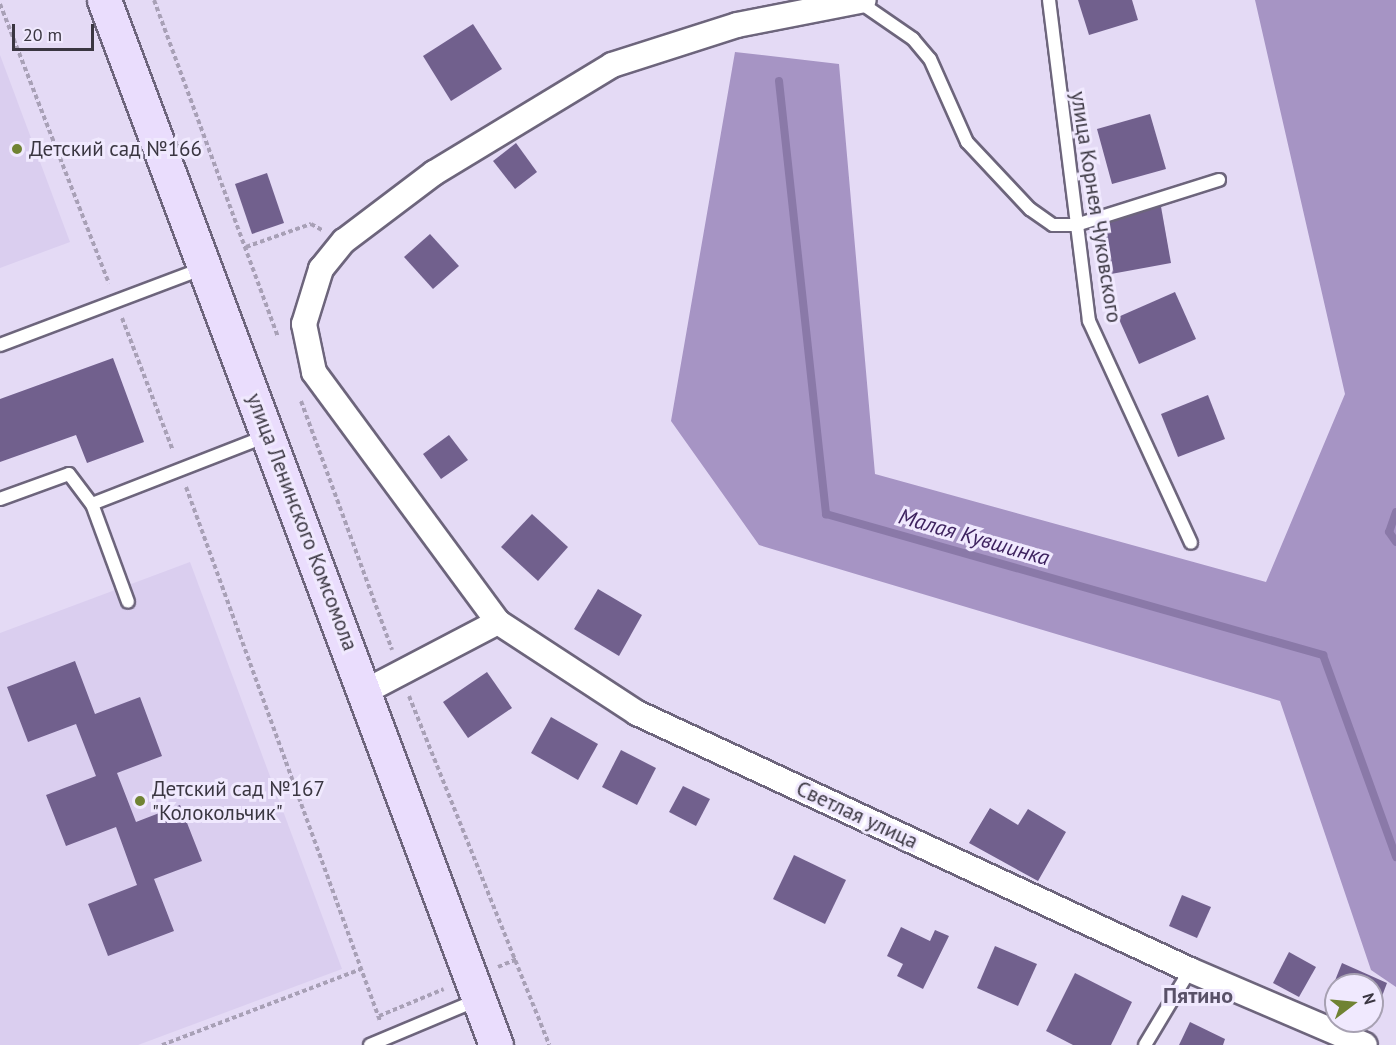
<!DOCTYPE html>
<html>
<head>
<meta charset="utf-8">
<style>
	body { margin:0 }
	#map { position:relative; width:1396px; height:1045px; overflow:hidden; background:#e4daf5; font-family:"PT Sans",sans-serif }
	div>[style] { position:absolute }
	[style*='--x'] { left:calc(var(--x)*1px); top:calc(var(--y)*1px); width:calc(var(--w)*1px); rotate:calc(var(--a)*1deg) }
	.built>* { inset:0; background:#daceef }
	.forest>* { inset:0; background:#a694c4 }
	.stream>* { height:8px; margin:-4px; padding:0 4px; transform-origin:4px; border-radius:4px; background:#8a79a8 }
	.building>* { inset:0; background:#71608d }
	.path>* { height:4px; margin-top:-2px; transform-origin:0; background:repeating-linear-gradient(90deg,#a8a0b6 0 4.5px,transparent 0 7.5px) }
	.roads { filter:drop-shadow(2px 0 #6d657c) drop-shadow(-2px 0 #6d657c) drop-shadow(0 2px #6d657c) drop-shadow(0 -2px #6d657c) }
	.service>* { height:12px; margin:-6px; padding:0 6px; transform-origin:6px; border-radius:6px; background:#fff }
	.minor>* { height:24px; margin:-12px; padding:0 12px; transform-origin:12px; border-radius:12px; background:#fff }
	.secondary>* { height:33px; margin:-16.5px; padding:0 16.5px; transform-origin:16.5px; border-radius:16.5px; background:#eaddfd }
	.dots>* { width:16px; height:16px; translate:-50% -50%; box-sizing:border-box; border:3px solid #f0e9fe; border-radius:50% }
	span { translate:-50% -50%; white-space:nowrap; text-align:center; line-height:1.15; -webkit-text-stroke:6px #f0e9fe; paint-order:stroke }
	.poi-label { font-size:21px; color:#3a3641 }
	.left { translate:0 -50%; text-align:left }
	.street-label { font-size:21px; color:#3a3641 }
	.water-label { font-size:22px; color:#3e235f; font-style:italic }
	.neighbourhood-label { font-size:22px; color:#595168; font-weight:700 }
	.north { position:absolute; left:1324px; top:973px; width:60px; height:60px; box-sizing:border-box; background:#f0e9fe; border:2px solid #a7a1b2; border-radius:50%; rotate:74deg; font-size:16px; font-weight:700; line-height:24px; text-align:center; color:#3a3641 }
	.north::after { content:''; display:block; margin:auto; width:21px; height:27px; background:#708333; clip-path:polygon(50% 0,100% 100%,50% 72%,0 100%) }
	.scale { position:absolute; left:12px; top:24px; width:82px; height:27px; box-sizing:border-box; border:3px solid #3a3641; border-top:0; padding-left:8px; font-size:18px; line-height:21px; white-space:nowrap; color:#3a3641; -webkit-text-stroke:4px #f0e9fe; paint-order:stroke }
</style>
</head>
<body>
<div id="map">
	<div class="built">
		<i style="clip-path:polygon(0 55px,70px 242px,0 268px)"></i>
		<i style="clip-path:polygon(190px 562px,342px 969px,138px 1045px,0 1045px,0 633px)"></i>
	</div>
	<div class="forest">
		<i style="clip-path:polygon(1255px 0,1396px 0,1396px 987px,1371px 970px,1280px 701px,759px 545px,671px 421px,735px 52px,839px 64px,875px 474px,1266px 582px,1345px 394px)"></i>
	</div>
	<div class="stream">
		<i style="--x:779;--y:81;--w:436;--a:83.8"></i>
		<i style="--x:826;--y:514;--w:517;--a:15.84"></i>
		<i style="--x:1323;--y:655;--w:215;--a:70.1"></i>
		<i style="--x:1396;--y:512;--w:21;--a:109"></i>
		<i style="--x:1389;--y:532;--w:12;--a:55"></i>
	</div>
	<div class="building">
		<i style="clip-path:polygon(1078px 0,1132px 0,1138px 20px,1089px 35px)"></i>
		<i style="clip-path:polygon(473px 24px,502px 69px,451px 101px,423px 56px)"></i>
		<i style="clip-path:polygon(1150px 114px,1166px 169px,1112px 184px,1097px 129px)"></i>
		<i style="clip-path:polygon(516px 143px,537px 172px,515px 189px,493px 161px)"></i>
		<i style="clip-path:polygon(267px 173px,284px 223px,252px 234px,235px 184px)"></i>
		<i style="clip-path:polygon(1160px 201px,1171px 263px,1111px 274px,1099px 212px)"></i>
		<i style="clip-path:polygon(430px 234px,459px 266px,433px 289px,404px 257px)"></i>
		<i style="clip-path:polygon(1175px 292px,1196px 339px,1139px 364px,1118px 317px)"></i>
		<i style="clip-path:polygon(113px 358px,144px 442px,87px 463px,76px 435px,0 462px,0 399px)"></i>
		<i style="clip-path:polygon(1208px 395px,1225px 439px,1178px 457px,1161px 414px)"></i>
		<i style="clip-path:polygon(449px 435px,468px 460px,441px 479px,423px 454px)"></i>
		<i style="clip-path:polygon(532px 514px,568px 547px,538px 581px,501px 547px)"></i>
		<i style="clip-path:polygon(598px 589px,642px 615px,619px 656px,574px 629px)"></i>
		<i style="clip-path:polygon(75px 661px,95px 714px,140px 697px,162px 756px,117px 773px,136px 822px,180px 805px,202px 861px,154px 879px,174px 931px,108px 956px,88px 904px,137px 885px,116px 827px,66px 846px,46px 795px,96px 776px,76px 724px,28px 742px,7px 687px)"></i>
		<i style="clip-path:polygon(487px 672px,512px 708px,468px 738px,443px 702px)"></i>
		<i style="clip-path:polygon(551px 717px,598px 744px,578px 780px,531px 753px)"></i>
		<i style="clip-path:polygon(621px 750px,656px 768px,637px 805px,602px 787px)"></i>
		<i style="clip-path:polygon(683px 786px,710px 799px,696px 826px,669px 812px)"></i>
		<i style="clip-path:polygon(990px 808px,1018px 825px,1028px 809px,1066px 832px,1038px 881px,969px 843px)"></i>
		<i style="clip-path:polygon(794px 855px,846px 880px,825px 924px,773px 899px)"></i>
		<i style="clip-path:polygon(1182px 895px,1211px 907px,1197px 938px,1169px 926px)"></i>
		<i style="clip-path:polygon(901px 927px,930px 941px,935px 930px,949px 936px,923px 989px,897px 976px,903px 964px,887px 956px)"></i>
		<i style="clip-path:polygon(995px 946px,1037px 964px,1018px 1006px,977px 988px)"></i>
		<i style="clip-path:polygon(1289px 952px,1316px 967px,1299px 997px,1273px 983px)"></i>
		<i style="clip-path:polygon(1342px 963px,1387px 983px,1378px 1007px,1372px 1004px,1372px 985px,1334px 983px)"></i>
		<i style="clip-path:polygon(1075px 973px,1132px 1002px,1111px 1045px,1073px 1045px,1046px 1031px)"></i>
		<i style="clip-path:polygon(1190px 1022px,1225px 1039px,1223px 1045px,1179px 1045px)"></i>
	</div>
	<div class="path">
		<i style="--x:154;--y:0;--w:359;--a:69.8"></i>
		<i style="--x:0;--y:4;--w:300;--a:68.7"></i>
		<i style="--x:246;--y:247;--w:69;--a:-19.5"></i>
		<i style="--x:311;--y:224;--w:13;--a:29"></i>
		<i style="--x:122;--y:318;--w:142;--a:69"></i>
		<i style="--x:301;--y:401;--w:265;--a:69.9"></i>
		<i style="--x:186;--y:487;--w:568;--a:70.03"></i>
		<i style="--x:409;--y:696;--w:376;--a:68.1"></i>
		<i style="--x:498;--y:967;--w:21;--a:-23"></i>
		<i style="--x:379;--y:1016;--w:70;--a:-22.6"></i>
		<i style="--x:162;--y:1045;--w:213;--a:-20.9"></i>
	</div>
	<div class="roads">
		<div class="service">
			<i style="--x:1049;--y:0;--w:323;--a:82.9"></i>
			<i style="--x:1089;--y:321;--w:244;--a:65.3"></i>
			<i style="--x:858;--y:1;--w:67;--a:34.6"></i>
			<i style="--x:913;--y:39;--w:26;--a:50"></i>
			<i style="--x:930;--y:59;--w:91;--a:66"></i>
			<i style="--x:967;--y:142;--w:92;--a:46.8"></i>
			<i style="--x:1030;--y:209;--w:28;--a:35"></i>
			<i style="--x:1053;--y:225;--w:23;--a:0"></i>
			<i style="--x:1076;--y:225;--w:150;--a:-17.5"></i>
			<i style="--x:0;--y:345;--w:218;--a:-20.7"></i>
			<i style="--x:0;--y:499;--w:73;--a:-19.9"></i>
			<i style="--x:69;--y:474;--w:38;--a:53"></i>
			<i style="--x:92;--y:504;--w:187;--a:-21.3"></i>
			<i style="--x:92;--y:504;--w:104;--a:69.8"></i>
			<i style="--x:370;--y:1045;--w:116;--a:-22.8"></i>
			<i style="--x:1145;--y:1045;--w:87;--a:-59"></i>
		</div>
		<div class="minor">
			<i style="--x:498;--y:622;--w:310;--a:-126.4"></i>
			<i style="--x:314;--y:372;--w:49;--a:-101.8"></i>
			<i style="--x:304;--y:324;--w:58;--a:-72.8"></i>
			<i style="--x:321;--y:269;--w:36;--a:-51"></i>
			<i style="--x:344;--y:241;--w:113;--a:-37.1"></i>
			<i style="--x:434;--y:173;--w:208;--a:-31.2"></i>
			<i style="--x:612;--y:65;--w:131;--a:-17.7"></i>
			<i style="--x:737;--y:25;--w:129;--a:-11.1"></i>
			<i style="--x:366;--y:691;--w:149;--a:-27.6"></i>
			<i style="--x:498;--y:622;--w:166;--a:33.2"></i>
			<i style="--x:637;--y:713;--w:610;--a:24.93"></i>
			<i style="--x:1190;--y:970;--w:190;--a:23.2"></i>
		</div>
		<div class="secondary">
			<i style="--x:104;--y:0;--w:1116;--a:69.44"></i>
		</div>
	</div>
	<div class="dots">
		<i style="left:17px;top:149px;background:#708333"></i>
		<i style="left:140px;top:801px;background:#708333"></i>
	</div>
	<div class="poi-label">
		<span class="left" style="left:29px;top:149px">Детский сад №166</span>
		<span class="left" style="left:152px;top:801px">Детский сад №167<br>"Колокольчик"</span>
	</div>
	<div class="street-label">
		<span style="left:1096px;top:207px;rotate:81deg">улица Корнея Чуковского</span>
		<span style="left:302px;top:522px;rotate:69deg">улица Ленинского Комсомола</span>
		<span style="left:857px;top:815px;rotate:25deg">Светлая улица</span>
	</div>
	<div class="water-label">
		<span style="left:974px;top:537px;rotate:16deg">Малая Кувшинка</span>
	</div>
	<div class="neighbourhood-label">
		<span style="left:1198px;top:996px">Пятино</span>
	</div>
	<div class="north">N</div>
	<div class="scale">20 m</div>
</div>
</body>
</html>
